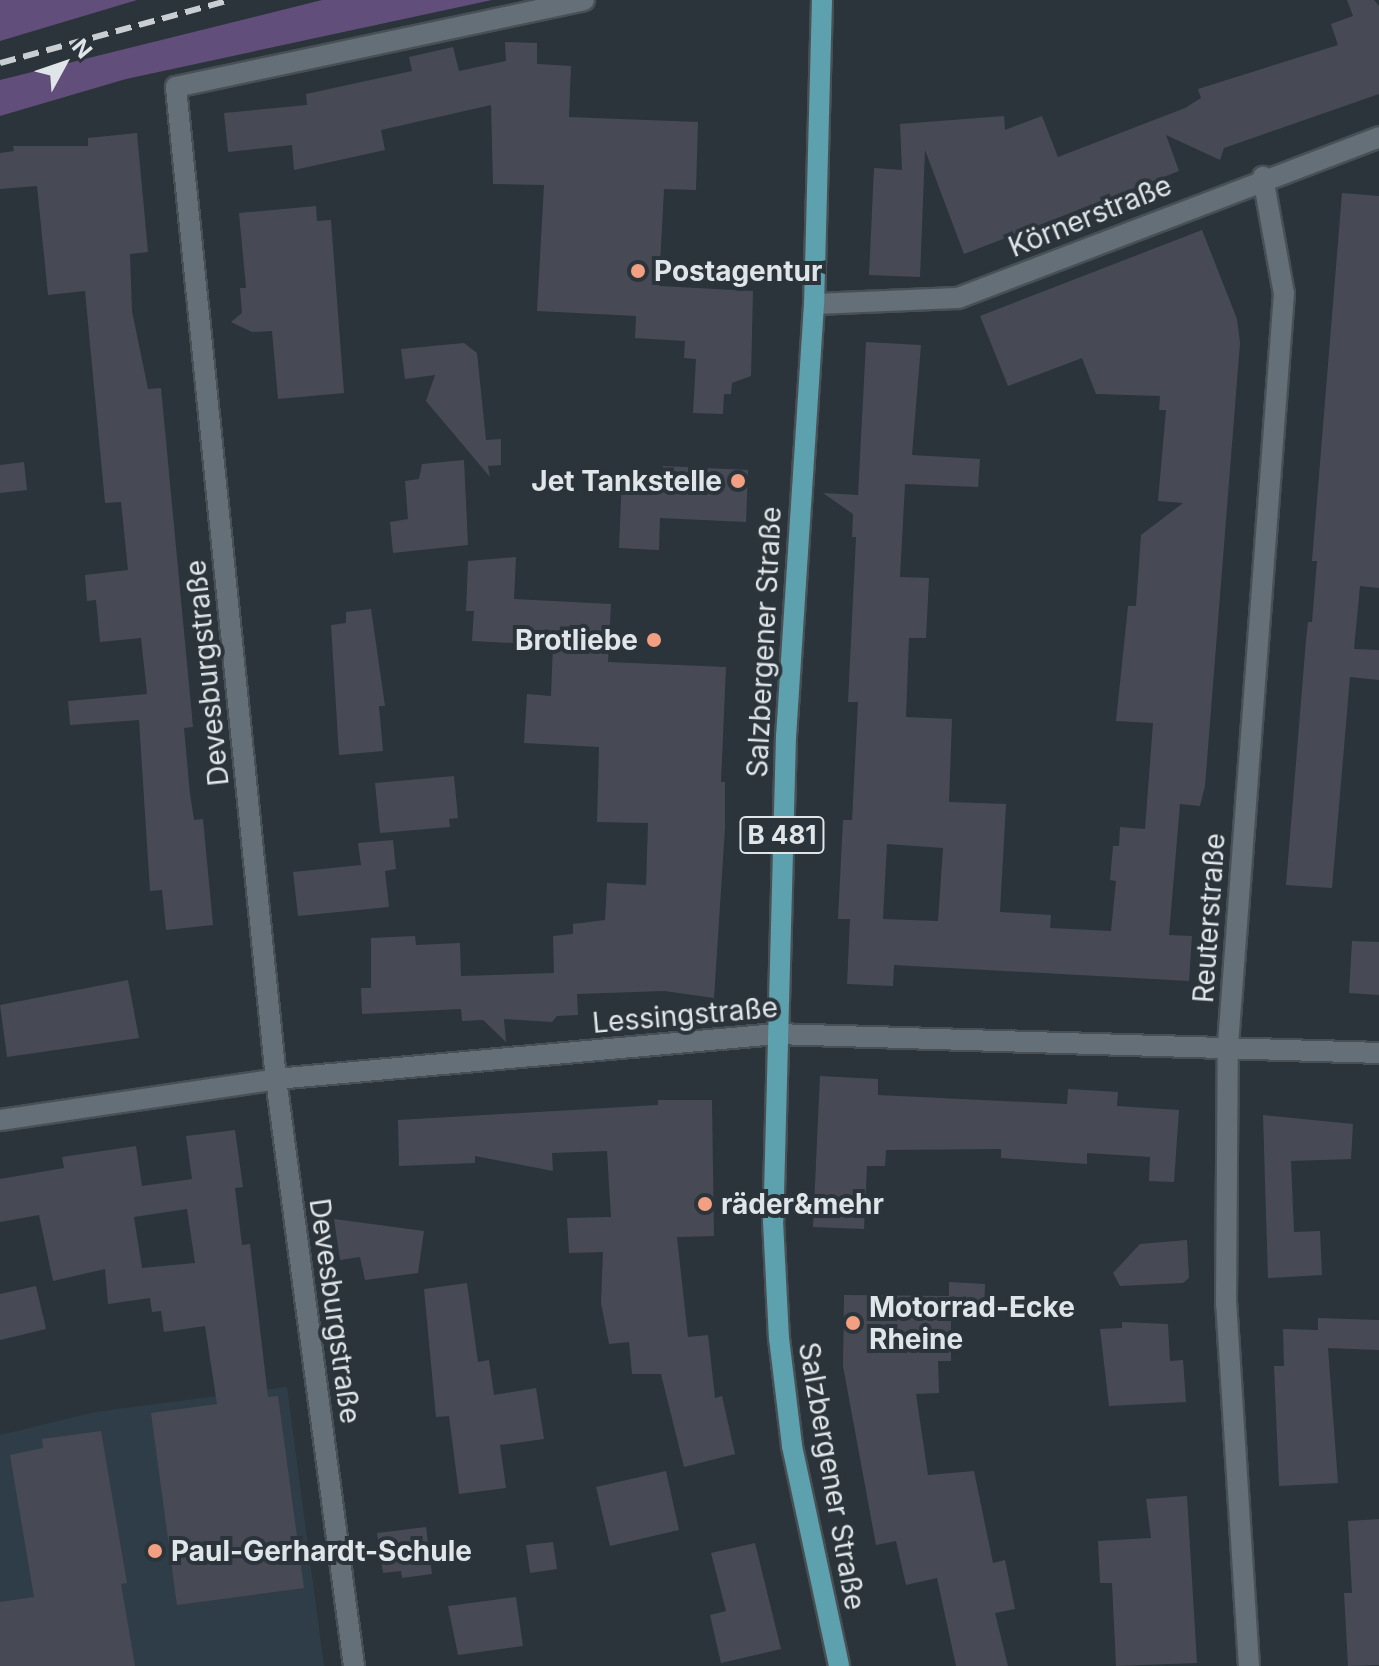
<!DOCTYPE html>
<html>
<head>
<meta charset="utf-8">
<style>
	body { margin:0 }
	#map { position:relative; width:1379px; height:1666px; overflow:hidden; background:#2b343a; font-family:Inter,sans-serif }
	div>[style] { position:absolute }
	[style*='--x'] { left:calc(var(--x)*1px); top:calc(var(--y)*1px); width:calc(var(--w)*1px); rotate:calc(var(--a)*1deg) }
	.built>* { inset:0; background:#2f3d48 }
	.forest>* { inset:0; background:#624e7a }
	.building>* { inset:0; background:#474a54 }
	.roads { filter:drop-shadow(2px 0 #485055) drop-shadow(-2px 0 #485055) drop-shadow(0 2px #485055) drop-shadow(0 -2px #485055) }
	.street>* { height:20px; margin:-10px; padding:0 10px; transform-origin:10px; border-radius:10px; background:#656f77 }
	.primary>* { height:20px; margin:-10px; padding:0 10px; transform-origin:10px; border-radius:10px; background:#5ea1ae }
	.rail>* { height:6px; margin-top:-3px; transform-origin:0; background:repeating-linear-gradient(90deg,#c8ced2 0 16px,transparent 0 24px) }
	.dots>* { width:22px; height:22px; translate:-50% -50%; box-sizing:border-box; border:4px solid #2b343a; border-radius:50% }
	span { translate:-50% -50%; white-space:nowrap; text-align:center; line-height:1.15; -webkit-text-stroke:8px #2b343a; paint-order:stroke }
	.shield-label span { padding:2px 6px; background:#2b343a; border:2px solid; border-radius:6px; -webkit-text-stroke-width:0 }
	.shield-label { font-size:26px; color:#dfe5e9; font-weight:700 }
	.street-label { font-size:28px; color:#dfe5e9 }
	.poi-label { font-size:28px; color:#dfe5e9; font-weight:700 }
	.left { translate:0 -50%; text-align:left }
	.right { translate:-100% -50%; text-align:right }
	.north { position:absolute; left:24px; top:24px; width:80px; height:80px; -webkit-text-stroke:6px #2b343a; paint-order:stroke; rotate:50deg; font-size:22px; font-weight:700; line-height:32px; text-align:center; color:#dfe5e9 }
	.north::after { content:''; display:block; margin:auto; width:28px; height:36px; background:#dfe5e9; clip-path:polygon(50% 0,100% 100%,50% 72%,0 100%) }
</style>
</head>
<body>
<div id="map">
	<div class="built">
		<i style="clip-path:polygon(287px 1387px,324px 1666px,0 1666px,0 1435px,95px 1412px)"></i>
	</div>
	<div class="forest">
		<i style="clip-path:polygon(0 0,137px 0,0 41px)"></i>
		<i style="clip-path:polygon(322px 0,492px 0,126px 79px,0 116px,0 80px)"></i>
	</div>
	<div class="building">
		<i style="clip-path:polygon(1347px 0,1374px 0,1379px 6px,1379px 94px,1224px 148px,1220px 160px,1166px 135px,1179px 171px,964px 254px,925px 150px,920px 277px,869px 275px,874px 168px,902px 170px,900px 124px,1004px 116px,1005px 130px,1042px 116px,1058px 157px,1185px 108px,1201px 98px,1198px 89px,1338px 45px,1331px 24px,1353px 16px)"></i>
		<i style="clip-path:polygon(505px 42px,537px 43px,537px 64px,571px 66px,569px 117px,698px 122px,696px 190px,664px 189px,659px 286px,753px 291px,751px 376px,732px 383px,731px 394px,724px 394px,723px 414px,693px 413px,696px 359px,684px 358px,685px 341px,635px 338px,636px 316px,537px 311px,544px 185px,493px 184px,491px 105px,381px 130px,385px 150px,294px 170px,292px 145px,228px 152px,224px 113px,307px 105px,306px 94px,412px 71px,409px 57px,453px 47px,459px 71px,506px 61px)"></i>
		<i style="clip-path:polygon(137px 133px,148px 252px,130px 254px,132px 311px,148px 389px,161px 388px,193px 727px,184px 728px,190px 794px,194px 820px,203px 819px,213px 925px,166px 930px,162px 890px,150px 891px,139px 720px,70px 725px,68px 701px,147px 694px,141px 638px,100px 642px,96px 600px,87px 601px,85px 575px,128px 570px,121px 502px,105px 503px,85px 291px,48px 295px,37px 186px,0 189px,0 153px,14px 151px,13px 146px,88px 146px,88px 138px)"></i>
		<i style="clip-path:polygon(1342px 193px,1379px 196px,1379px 588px,1360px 586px,1354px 649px,1379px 650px,1379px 680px,1350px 677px,1332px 888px,1286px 885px,1306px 640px,1308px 622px,1312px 622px,1317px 561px,1312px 561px)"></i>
		<i style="clip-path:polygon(316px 206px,317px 221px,331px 220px,344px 393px,278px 399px,272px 331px,252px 332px,231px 322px,242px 313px,240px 288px,246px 288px,239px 213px)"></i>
		<i style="clip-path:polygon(evenodd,1202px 230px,1237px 319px,1240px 343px,1205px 786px,1200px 806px,1180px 804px,1169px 935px,1192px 936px,1189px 981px,894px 965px,893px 986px,847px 984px,850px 919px,838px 919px,843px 820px,852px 820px,858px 702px,848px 702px,856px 537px,852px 537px,853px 514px,823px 493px,858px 495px,866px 342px,921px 345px,912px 455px,980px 459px,978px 487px,905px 484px,900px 577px,929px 578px,926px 638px,909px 638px,906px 717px,952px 719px,949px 802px,1006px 804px,1000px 912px,1051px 915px,1050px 928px,1111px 931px,1116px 881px,1110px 880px,1113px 846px,1119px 846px,1120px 827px,1145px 829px,1153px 723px,1116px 721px,1128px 606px,1136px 606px,1141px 535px,1183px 503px,1158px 501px,1166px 410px,1159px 410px,1160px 396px,1096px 394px,1082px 358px,1008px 386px,980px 316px,1202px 230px,887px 844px,943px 848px,938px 921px,883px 919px,887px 844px)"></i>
		<i style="clip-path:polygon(464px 343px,477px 353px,486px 440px,501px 439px,501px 465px,488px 466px,490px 477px,426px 401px,435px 375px,405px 379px,401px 349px)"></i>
		<i style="clip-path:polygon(464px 460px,468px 545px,393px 553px,390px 522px,408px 519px,405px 481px,419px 479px,422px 464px)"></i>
		<i style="clip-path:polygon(24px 462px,27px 490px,0 493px,0 465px)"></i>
		<i style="clip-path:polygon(663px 466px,748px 470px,746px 522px,660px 518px,659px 550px,619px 548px,622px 477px,662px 479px)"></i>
		<i style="clip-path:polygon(516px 557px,514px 599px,611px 604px,608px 662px,726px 667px,721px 782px,725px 782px,725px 828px,714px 998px,664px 991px,577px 994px,578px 1015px,557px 1016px,552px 1022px,504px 1019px,506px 1042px,483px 1020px,462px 1021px,461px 1009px,362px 1014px,361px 988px,371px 988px,371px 938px,415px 936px,416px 945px,460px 943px,461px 976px,554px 973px,553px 936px,573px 934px,573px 924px,605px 920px,607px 883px,646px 885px,648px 823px,597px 822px,599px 747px,524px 743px,527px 694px,551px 696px,553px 645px,472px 641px,474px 611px,466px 611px,468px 561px)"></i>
		<i style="clip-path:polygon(371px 609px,385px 706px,379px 706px,383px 751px,339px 755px,331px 625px,346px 623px,346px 612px)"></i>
		<i style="clip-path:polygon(454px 776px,458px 818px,449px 819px,450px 827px,380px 833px,375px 783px)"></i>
		<i style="clip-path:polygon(393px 840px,396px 869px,385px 871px,389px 907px,298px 916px,293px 872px,361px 865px,358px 843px)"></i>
		<i style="clip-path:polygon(1352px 941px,1379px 942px,1379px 995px,1349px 993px)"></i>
		<i style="clip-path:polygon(128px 980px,139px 1038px,7px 1057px,0 1005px)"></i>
		<i style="clip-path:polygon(820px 1076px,878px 1079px,878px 1095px,1067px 1104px,1068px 1089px,1118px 1092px,1117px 1106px,1179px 1110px,1174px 1182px,1149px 1181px,1150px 1157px,1087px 1153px,1087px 1164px,1001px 1158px,1001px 1149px,886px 1150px,885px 1166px,867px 1166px,864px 1229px,813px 1227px)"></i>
		<i style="clip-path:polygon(658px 1100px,712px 1100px,714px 1236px,677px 1237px,688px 1337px,708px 1335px,715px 1398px,722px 1396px,735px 1454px,684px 1467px,661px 1374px,632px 1374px,629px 1342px,609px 1344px,601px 1303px,603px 1252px,569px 1253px,567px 1218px,611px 1217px,607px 1151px,552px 1153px,553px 1171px,475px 1156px,475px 1163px,399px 1166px,398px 1120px,658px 1105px)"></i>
		<i style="clip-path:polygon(1263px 1115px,1353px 1124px,1351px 1159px,1291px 1161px,1294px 1232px,1320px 1231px,1322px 1275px,1268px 1278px)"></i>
		<i style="clip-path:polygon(evenodd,235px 1130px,243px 1187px,235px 1188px,242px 1245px,250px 1244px,268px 1397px,278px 1396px,304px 1588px,177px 1605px,151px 1413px,217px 1404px,205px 1326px,164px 1332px,161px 1311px,152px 1312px,150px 1298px,108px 1304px,105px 1269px,53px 1281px,39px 1215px,0 1222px,0 1179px,64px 1168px,62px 1157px,136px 1146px,142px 1186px,192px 1179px,186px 1136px,235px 1130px,187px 1209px,195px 1263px,142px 1268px,134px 1217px,187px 1209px)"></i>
		<i style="clip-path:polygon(334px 1219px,424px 1231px,418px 1273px,365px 1280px,360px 1257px,340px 1260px)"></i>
		<i style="clip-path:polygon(1187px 1240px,1189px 1278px,1183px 1283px,1120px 1286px,1113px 1273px,1140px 1244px)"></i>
		<i style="clip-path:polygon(949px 1282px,985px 1284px,984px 1314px,951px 1314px,951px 1361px,938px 1361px,939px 1393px,916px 1394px,928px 1475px,974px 1471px,993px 1563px,1005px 1560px,1015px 1609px,995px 1613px,1008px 1666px,956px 1666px,937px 1578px,906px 1585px,896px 1541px,876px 1545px,843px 1366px,844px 1295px,949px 1296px)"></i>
		<i style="clip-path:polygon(467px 1283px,478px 1362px,489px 1360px,494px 1395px,536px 1388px,544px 1439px,500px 1445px,506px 1488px,459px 1494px,449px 1416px,436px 1417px,424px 1289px)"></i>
		<i style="clip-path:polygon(36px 1286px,46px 1329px,0 1340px,0 1294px)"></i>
		<i style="clip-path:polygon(1318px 1318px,1379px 1320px,1379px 1350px,1328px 1348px,1338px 1483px,1279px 1486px,1274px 1366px,1284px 1366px,1283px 1329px,1318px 1330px)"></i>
		<i style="clip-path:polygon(1122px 1322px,1168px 1324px,1170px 1361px,1183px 1360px,1186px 1402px,1109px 1406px,1100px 1329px,1122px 1328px)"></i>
		<i style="clip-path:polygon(101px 1431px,127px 1583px,121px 1584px,135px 1666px,0 1666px,0 1602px,34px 1597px,10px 1455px,43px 1448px,42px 1439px)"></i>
		<i style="clip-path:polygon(666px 1471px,679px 1530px,610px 1546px,596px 1487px)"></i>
		<i style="clip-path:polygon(1187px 1496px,1197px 1663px,1116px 1666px,1112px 1583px,1100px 1583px,1098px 1541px,1151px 1538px,1146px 1499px)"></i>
		<i style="clip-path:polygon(1379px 1519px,1379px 1665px,1348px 1666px,1344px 1593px,1352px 1593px,1348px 1521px)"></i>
		<i style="clip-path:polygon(426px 1527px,432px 1574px,402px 1578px,401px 1571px,383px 1573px,377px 1533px)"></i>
		<i style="clip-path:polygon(553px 1542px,557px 1569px,530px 1573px,526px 1545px)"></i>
		<i style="clip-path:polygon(755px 1543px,781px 1649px,721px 1663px,710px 1615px,726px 1611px,711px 1553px)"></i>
		<i style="clip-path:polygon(516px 1597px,523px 1646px,458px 1655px,448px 1606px)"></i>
	</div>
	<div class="roads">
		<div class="street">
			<i style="--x:814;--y:304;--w:144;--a:-2.4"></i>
			<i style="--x:958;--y:298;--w:451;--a:-20.9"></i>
			<i style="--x:0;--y:1120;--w:279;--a:-8.4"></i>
			<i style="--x:276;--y:1079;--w:502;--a:-5.14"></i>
			<i style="--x:776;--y:1034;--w:603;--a:1.8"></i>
			<i style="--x:354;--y:1666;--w:592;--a:-97.57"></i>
			<i style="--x:276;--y:1079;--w:997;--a:-95.76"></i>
			<i style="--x:176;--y:87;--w:417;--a:-12"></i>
			<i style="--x:1249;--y:1666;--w:363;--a:-93.6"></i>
			<i style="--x:1226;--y:1304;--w:259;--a:-89.6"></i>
			<i style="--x:1228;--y:1045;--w:753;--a:-85.74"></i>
			<i style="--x:1284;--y:294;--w:119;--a:-100.2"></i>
		</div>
		<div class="primary">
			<i style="--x:822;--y:0;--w:304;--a:91.5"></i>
			<i style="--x:814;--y:304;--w:433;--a:93.7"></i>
			<i style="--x:786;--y:736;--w:485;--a:91.5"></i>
			<i style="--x:773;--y:1221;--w:117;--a:87.1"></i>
			<i style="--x:779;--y:1338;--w:109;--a:83.1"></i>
			<i style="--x:792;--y:1446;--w:225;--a:77.9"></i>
		</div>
	</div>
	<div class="rail">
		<i style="--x:0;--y:63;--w:238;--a:-15.3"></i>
	</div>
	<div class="dots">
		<i style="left:638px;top:271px;background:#f2a081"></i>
		<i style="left:738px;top:481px;background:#f2a081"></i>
		<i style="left:654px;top:640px;background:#f2a081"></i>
		<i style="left:705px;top:1204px;background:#f2a081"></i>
		<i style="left:853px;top:1323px;background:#f2a081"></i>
		<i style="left:155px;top:1551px;background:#f2a081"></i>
	</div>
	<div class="shield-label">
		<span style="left:782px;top:835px">B 481</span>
	</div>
	<div class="street-label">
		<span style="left:1090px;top:216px;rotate:-22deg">Körnerstraße</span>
		<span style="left:764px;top:642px;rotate:-87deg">Salzbergener Straße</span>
		<span style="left:207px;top:673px;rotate:-96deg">Devesburgstraße</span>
		<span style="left:1209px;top:918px;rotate:-86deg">Reuterstraße</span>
		<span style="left:685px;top:1015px;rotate:-5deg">Lessingstraße</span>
		<span style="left:335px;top:1311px;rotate:82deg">Devesburgstraße</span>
		<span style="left:832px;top:1476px;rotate:80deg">Salzbergener Straße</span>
	</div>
	<div class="poi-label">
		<span class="left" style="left:654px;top:271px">Postagentur</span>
		<span class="right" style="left:722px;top:481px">Jet Tankstelle</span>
		<span class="right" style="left:638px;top:640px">Brotliebe</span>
		<span class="left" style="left:721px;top:1204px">räder&amp;mehr</span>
		<span class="left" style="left:869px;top:1323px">Motorrad-Ecke<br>Rheine</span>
		<span class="left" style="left:171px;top:1551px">Paul-Gerhardt-Schule</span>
	</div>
	<div class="north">N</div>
</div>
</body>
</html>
